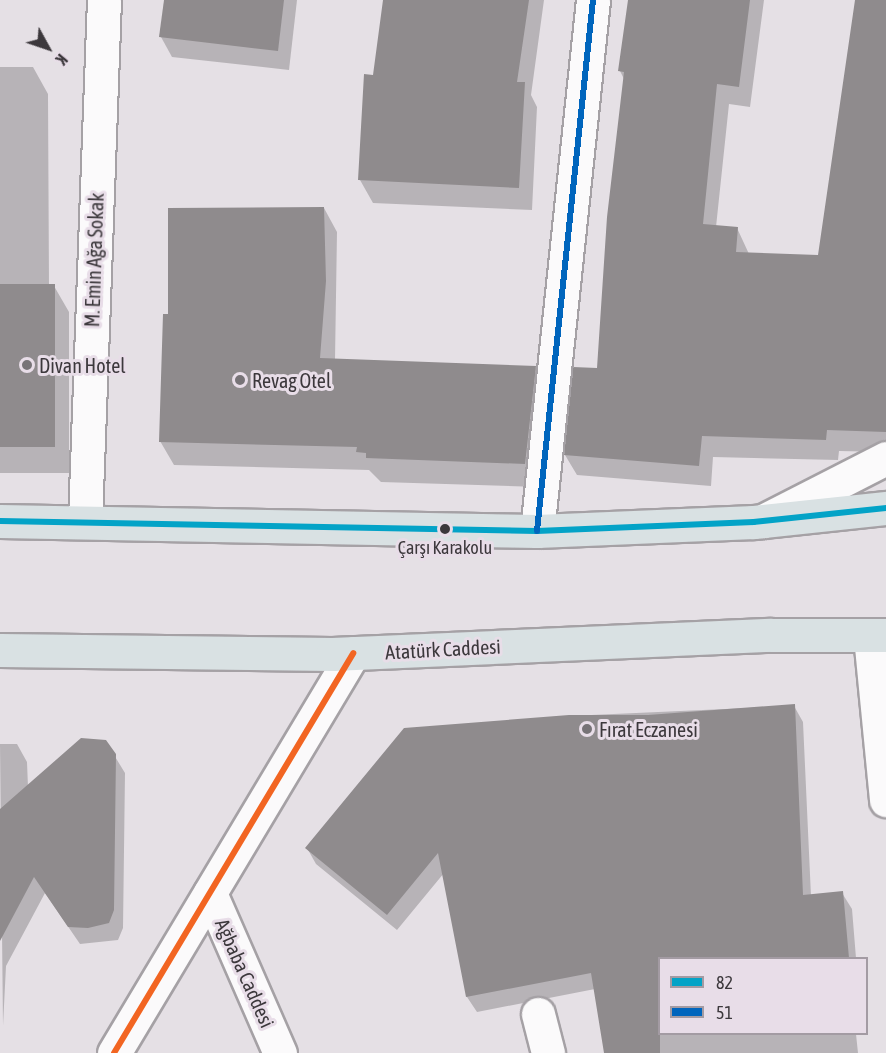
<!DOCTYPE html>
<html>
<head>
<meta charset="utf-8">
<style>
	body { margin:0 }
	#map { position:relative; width:886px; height:1053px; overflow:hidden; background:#e5e0e5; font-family:"Asap Condensed",sans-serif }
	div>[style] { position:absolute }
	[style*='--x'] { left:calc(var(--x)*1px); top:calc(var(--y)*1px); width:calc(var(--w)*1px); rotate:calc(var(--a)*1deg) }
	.shadow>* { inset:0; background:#0003 }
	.building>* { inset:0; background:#8f8b8d }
	.roads { filter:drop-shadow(2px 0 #a5a1a5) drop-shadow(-2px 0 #a5a1a5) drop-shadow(0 2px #a5a1a5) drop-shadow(0 -2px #a5a1a5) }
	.minor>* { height:33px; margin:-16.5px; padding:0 16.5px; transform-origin:16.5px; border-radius:16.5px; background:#fbfafb }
	.tertiary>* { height:33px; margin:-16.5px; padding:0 16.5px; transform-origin:16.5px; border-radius:16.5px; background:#fbfafb }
	.primary>* { height:33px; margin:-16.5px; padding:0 16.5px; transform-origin:16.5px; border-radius:16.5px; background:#d9e1e3 }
	.bus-1>* { height:6px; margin:-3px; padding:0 3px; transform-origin:3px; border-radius:3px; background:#03a3c7 }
	.bus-2>* { height:6px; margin:-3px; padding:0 3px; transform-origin:3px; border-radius:3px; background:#0065bd }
	.bus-3>* { height:6px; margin:-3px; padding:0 3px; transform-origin:3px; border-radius:3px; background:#f26522 }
	.dots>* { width:16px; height:16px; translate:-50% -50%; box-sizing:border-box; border:3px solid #e8dde8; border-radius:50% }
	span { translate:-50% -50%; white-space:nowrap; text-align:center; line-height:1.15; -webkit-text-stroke:6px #e8dde8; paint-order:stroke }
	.bus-label { font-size:18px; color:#3c383c }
	.street-label { font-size:20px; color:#3c383c }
	.poi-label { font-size:20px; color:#3c383c }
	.left { translate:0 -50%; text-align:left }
	.legend { position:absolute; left:658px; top:957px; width:210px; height:78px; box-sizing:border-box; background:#e8dde8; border:2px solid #a39ba3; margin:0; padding:8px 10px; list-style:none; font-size:18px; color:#3c383c }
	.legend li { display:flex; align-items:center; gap:12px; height:30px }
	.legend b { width:30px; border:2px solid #a39ba3 }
	.north { position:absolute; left:18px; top:18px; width:60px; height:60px; -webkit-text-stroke:4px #e8dde8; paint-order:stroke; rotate:130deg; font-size:16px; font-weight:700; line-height:24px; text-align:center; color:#3c383c }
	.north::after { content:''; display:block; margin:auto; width:21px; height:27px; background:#3c383c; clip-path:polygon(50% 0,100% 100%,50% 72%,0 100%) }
</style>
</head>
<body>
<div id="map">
	<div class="shadow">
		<i style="clip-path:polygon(165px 0,297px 0,289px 70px,172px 57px,161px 37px)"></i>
		<i style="clip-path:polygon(384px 0,544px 0,531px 95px,537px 107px,532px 210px,373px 203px,360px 180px)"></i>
		<i style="clip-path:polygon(629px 0,764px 0,750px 107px,729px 104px,716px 227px,737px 228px,749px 254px,820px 257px,856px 0,886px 0,886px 452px,839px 451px,838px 460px,713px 457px,711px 486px,577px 475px,565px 455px,599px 370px,624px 79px,620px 71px)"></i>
		<i style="clip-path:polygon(0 67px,33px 67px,48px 94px,49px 286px,54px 286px,69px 312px,69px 473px,0 473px)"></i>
		<i style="clip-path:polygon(324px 208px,337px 232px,335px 360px,535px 367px,548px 391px,538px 487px,381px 482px,369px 470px,174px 465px,160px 441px,170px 316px)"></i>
		<i style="clip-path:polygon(794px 706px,803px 722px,811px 896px,842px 893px,852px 909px,856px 958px,660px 958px,660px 1034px,856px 1034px,858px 1053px,606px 1053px,595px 989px,477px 1012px,467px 997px,444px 873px,397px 930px,316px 864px,307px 848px,569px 716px)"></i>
		<i style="clip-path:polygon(0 744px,17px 744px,27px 762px,28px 787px,114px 755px,125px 773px,123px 928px,118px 940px,80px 944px,45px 893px,6px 966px,3px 1026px)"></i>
	</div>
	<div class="building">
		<i style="clip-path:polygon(164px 0,284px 0,278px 51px,159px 37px)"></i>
		<i style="clip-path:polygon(383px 0,529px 0,517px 82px,525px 82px,519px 188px,358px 180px,364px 74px,373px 75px)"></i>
		<i style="clip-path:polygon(628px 0,750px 0,739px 87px,717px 84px,703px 224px,738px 227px,736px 252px,818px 255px,855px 0,886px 0,886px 432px,827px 430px,826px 440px,702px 436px,699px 466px,564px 455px,573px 367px,597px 368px,607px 217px,624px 72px,618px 71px)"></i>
		<i style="clip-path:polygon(324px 207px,326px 281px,320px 358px,536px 366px,525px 464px,366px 458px,366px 453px,356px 452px,357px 447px,159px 442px,163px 314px,168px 314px,168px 208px)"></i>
		<i style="clip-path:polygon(0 284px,55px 284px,55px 447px,0 447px)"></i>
		<i style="clip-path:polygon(795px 704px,803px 895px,843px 891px,849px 958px,660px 958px,660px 1053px,604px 1053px,591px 973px,466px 997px,438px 853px,387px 915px,305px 848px,404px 728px,569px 715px,648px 715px)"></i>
		<i style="clip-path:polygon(81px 738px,106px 740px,116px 754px,114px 910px,109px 923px,88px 928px,68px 927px,34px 877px,0 941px,0 809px)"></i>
	</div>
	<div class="roads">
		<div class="minor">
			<i style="--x:85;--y:520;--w:520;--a:-87.91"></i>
			<i style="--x:537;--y:531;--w:534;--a:-83.98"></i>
			<i style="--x:870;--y:636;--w:165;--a:84.4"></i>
			<i style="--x:210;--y:893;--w:175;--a:66.4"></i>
			<i style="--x:538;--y:1014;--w:40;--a:75.6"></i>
			<i style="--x:114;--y:1053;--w:466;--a:-59.1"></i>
		</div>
		<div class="tertiary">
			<i style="--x:763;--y:521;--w:138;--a:-27.1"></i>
		</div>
		<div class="primary">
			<i style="--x:0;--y:521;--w:537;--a:1.07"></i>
			<i style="--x:537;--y:531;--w:217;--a:-2.4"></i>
			<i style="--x:754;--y:522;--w:133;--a:-6.1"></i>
			<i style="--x:0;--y:650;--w:332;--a:0.7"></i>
			<i style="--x:332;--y:654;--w:439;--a:-2.5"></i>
			<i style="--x:771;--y:635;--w:115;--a:0"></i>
		</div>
	</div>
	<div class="bus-1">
		<i style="--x:0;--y:521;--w:537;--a:1.07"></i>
		<i style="--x:537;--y:531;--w:217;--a:-2.4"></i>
		<i style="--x:754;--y:522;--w:133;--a:-6.1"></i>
	</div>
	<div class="bus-2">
		<i style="--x:537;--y:531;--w:534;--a:-83.98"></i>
	</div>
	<div class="bus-3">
		<i style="--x:114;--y:1053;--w:466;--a:-59.1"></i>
	</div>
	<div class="dots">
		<i style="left:27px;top:365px;background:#777377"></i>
		<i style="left:240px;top:380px;background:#777377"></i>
		<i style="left:445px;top:529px;background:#3c383c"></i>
		<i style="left:587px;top:729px;background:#777377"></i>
	</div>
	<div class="bus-label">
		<span style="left:445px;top:548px">Çarşı Karakolu</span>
	</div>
	<div class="street-label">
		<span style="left:94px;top:260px;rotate:-88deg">M. Emin Ağa Sokak</span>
		<span style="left:443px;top:649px;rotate:-3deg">Atatürk Caddesi</span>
		<span style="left:245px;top:973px;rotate:66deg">Ağbaba Caddesi</span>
	</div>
	<div class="poi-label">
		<span class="left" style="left:39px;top:365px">Divan Hotel</span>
		<span class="left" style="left:252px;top:380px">Revag Otel</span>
		<span class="left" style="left:599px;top:729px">Fırat Eczanesi</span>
	</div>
	<ul class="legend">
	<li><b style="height:8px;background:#03a3c7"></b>82</li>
	<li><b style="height:8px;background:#0065bd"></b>51</li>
	</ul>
	<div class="north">K</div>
</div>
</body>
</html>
